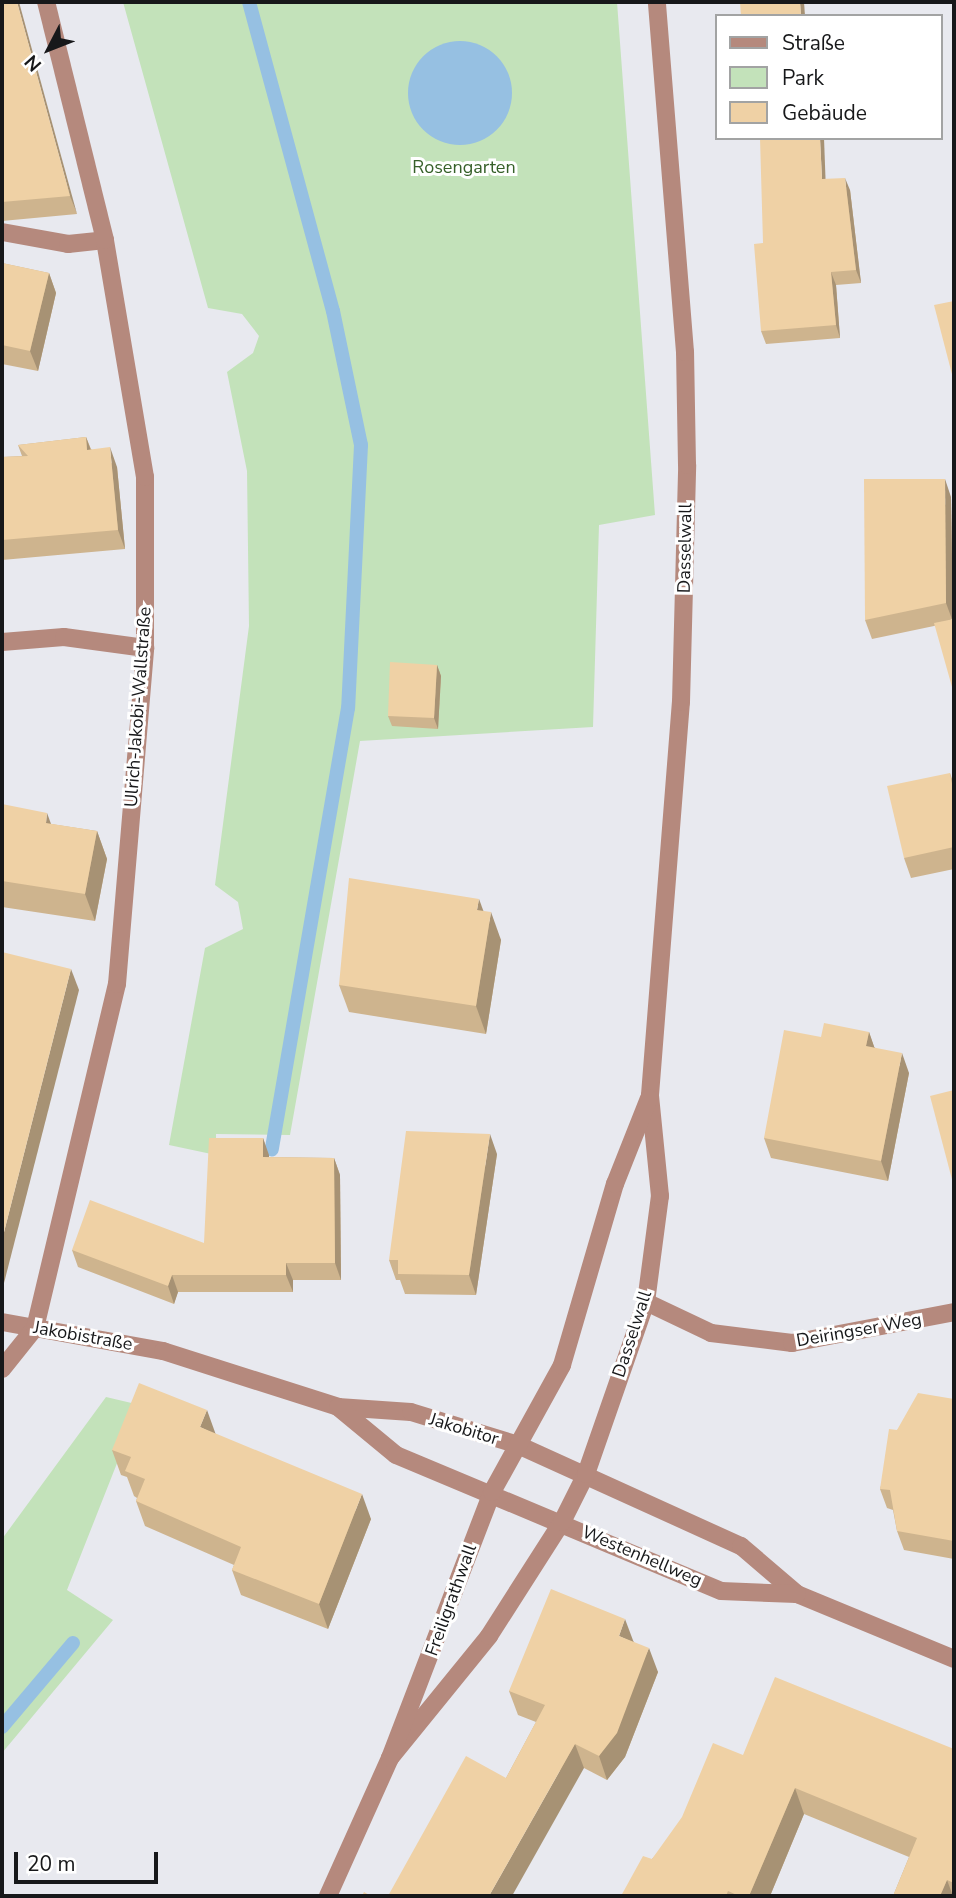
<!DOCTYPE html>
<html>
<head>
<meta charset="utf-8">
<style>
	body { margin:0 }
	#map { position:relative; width:956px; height:1898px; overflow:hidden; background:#e8e9ef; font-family:"Nunito Sans",sans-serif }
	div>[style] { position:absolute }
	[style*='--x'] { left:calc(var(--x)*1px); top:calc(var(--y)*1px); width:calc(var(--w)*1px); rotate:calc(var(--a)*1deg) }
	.green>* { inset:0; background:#c3e2ba }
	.water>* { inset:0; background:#96c0e2 }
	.round { border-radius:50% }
	.stream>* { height:14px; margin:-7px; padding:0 7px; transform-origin:7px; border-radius:7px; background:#96c0e2 }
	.minor>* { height:18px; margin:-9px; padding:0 9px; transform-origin:9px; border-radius:9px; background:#b5897d }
	.wall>* { inset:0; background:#ceb48e }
	.shaded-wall>* { inset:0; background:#a79274 }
	.building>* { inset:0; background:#efd1a5 }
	span { translate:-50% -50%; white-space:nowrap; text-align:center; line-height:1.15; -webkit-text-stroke:6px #fff; paint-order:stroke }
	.park-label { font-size:18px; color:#366029 }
	.street-label { font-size:18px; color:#17181a }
	.frame { position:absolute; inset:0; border:4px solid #17181a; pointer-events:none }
	.legend { position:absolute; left:715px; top:14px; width:228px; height:126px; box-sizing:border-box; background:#fff; border:2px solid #a2a3a3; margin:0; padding:9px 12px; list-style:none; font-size:21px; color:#17181a }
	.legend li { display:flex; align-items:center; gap:14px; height:35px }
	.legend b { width:35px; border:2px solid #a2a3a3 }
	.north { position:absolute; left:14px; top:14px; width:70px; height:70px; -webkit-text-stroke:5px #fff; paint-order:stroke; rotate:228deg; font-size:19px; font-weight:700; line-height:28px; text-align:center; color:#17181a }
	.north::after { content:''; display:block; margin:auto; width:24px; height:32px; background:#17181a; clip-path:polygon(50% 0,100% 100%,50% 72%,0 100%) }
	.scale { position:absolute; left:14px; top:1852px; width:144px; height:32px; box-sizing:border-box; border:4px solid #17181a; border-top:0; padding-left:9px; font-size:21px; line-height:24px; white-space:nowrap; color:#17181a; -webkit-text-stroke:5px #fff; paint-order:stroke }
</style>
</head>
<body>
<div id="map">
	<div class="green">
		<i style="clip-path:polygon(123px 2px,617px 2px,655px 515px,599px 525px,593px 727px,360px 741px,290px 1135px,216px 1134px,216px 1155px,169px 1145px,205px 948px,243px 929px,238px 902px,215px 885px,249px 626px,247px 471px,227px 372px,253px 353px,259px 336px,242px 314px,208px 308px)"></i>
		<i style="clip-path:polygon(106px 1397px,140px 1405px,67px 1590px,113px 1620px,2px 1753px,2px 1539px)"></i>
	</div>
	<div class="water">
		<i class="round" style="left:408px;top:41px;width:104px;height:104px"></i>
	</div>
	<div class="stream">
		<i style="--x:249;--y:2;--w:320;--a:74.8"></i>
		<i style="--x:333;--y:311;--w:137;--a:78.2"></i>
		<i style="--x:361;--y:445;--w:263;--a:92.8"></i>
		<i style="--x:348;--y:708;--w:448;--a:99.8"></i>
		<i style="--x:2;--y:1727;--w:110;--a:-49.8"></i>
	</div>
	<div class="minor">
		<i style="--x:2;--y:232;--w:67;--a:10.3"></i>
		<i style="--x:68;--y:244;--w:37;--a:-6"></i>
		<i style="--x:2;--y:642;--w:62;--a:-4.6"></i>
		<i style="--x:64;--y:637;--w:82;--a:7.7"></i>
		<i style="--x:646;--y:1302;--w:72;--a:25.5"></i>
		<i style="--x:711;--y:1333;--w:82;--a:7"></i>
		<i style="--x:792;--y:1343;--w:165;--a:-10.8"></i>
		<i style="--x:2;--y:1322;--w:164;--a:10.2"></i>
		<i style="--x:163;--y:1351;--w:184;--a:17.7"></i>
		<i style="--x:338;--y:1407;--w:73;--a:3.9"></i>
		<i style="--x:411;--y:1412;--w:112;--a:17.1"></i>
		<i style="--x:518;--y:1445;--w:245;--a:24.4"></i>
		<i style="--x:741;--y:1546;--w:74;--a:40.6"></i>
		<i style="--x:797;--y:1594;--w:170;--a:22.5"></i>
		<i style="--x:2;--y:1369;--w:53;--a:-51.2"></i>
		<i style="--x:35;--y:1328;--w:354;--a:-76.6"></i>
		<i style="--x:117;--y:984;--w:337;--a:-85.2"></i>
		<i style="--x:145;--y:648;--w:171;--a:-90"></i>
		<i style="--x:145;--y:477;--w:240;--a:-99.6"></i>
		<i style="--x:105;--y:240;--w:245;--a:-103.9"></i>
		<i style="--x:338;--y:1407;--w:75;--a:39.6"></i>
		<i style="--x:396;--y:1455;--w:352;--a:22.7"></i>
		<i style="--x:721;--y:1591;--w:76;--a:2.3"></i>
		<i style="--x:390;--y:1758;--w:157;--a:-50.9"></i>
		<i style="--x:489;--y:1636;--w:135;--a:-57.4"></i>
		<i style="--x:562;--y:1522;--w:54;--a:-63.4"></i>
		<i style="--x:586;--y:1474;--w:182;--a:-70.8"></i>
		<i style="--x:646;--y:1302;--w:107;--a:-82.5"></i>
		<i style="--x:660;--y:1196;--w:101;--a:-95.7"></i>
		<i style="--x:650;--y:1095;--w:394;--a:-85.5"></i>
		<i style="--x:681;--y:702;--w:237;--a:-88.5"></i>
		<i style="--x:687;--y:465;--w:113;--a:-91"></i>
		<i style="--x:685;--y:352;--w:351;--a:-94.6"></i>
		<i style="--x:328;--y:1896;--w:151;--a:-65.8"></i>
		<i style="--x:390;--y:1758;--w:285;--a:-69"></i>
		<i style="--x:492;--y:1492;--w:145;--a:-61.1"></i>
		<i style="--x:562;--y:1365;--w:189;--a:-73.7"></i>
		<i style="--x:615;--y:1184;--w:92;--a:-68.4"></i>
	</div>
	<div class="wall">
		<i style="clip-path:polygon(2px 2px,77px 214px,2px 221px)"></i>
		<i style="clip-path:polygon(826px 179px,850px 190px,861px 283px,836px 285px,840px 338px,766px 344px,761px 331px,763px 243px)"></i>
		<i style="clip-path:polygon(2px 263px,49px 273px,56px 293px,38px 371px,2px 364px)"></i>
		<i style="clip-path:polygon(86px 437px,91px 449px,117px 467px,125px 549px,2px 560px,2px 457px,22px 456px,18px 445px)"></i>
		<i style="clip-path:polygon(951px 497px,953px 619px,934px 626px,872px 639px,865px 620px)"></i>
		<i style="clip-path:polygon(437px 665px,441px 676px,438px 729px,392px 726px,388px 716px)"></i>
		<i style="clip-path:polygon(950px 773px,954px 785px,954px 869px,911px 878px,904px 858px)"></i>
		<i style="clip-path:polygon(2px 804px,51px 824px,97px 831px,107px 859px,95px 921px,2px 907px)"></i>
		<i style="clip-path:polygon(483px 911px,501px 940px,486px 1034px,349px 1012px,339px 985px)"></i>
		<i style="clip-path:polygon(869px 1032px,874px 1047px,909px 1073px,888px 1181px,771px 1158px,764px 1138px,821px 1037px)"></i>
		<i style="clip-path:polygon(263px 1138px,269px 1157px,334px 1158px,340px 1175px,341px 1280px,293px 1280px,293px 1292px,178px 1292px,174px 1304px,78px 1267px,72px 1250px,204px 1243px)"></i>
		<i style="clip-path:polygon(497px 1154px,476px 1295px,405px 1294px,400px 1280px,396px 1280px,389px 1260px)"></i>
		<i style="clip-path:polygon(954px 1399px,954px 1559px,904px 1550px,897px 1531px,893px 1510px,887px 1508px,880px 1489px,897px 1430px)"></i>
		<i style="clip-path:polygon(215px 1434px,371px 1519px,328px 1629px,241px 1595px,232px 1570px,234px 1565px,145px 1526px,136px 1501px,137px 1498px,134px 1496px,127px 1477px,121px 1475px,112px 1450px)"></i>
		<i style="clip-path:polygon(633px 1641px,658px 1672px,625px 1757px,607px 1780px,584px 1768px,506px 1778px,536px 1722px,518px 1715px,509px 1691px)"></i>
		<i style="clip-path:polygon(954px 1749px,954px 1896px,893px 1896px,909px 1857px,804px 1814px,770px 1896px,621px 1896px,652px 1859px,743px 1755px)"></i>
	</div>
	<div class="shaded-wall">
		<i style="clip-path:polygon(17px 2px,19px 2px,77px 214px,70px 196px)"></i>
		<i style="clip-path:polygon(800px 2px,804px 2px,805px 16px,801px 16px)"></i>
		<i style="clip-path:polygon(820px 138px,824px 138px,826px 192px,822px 179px)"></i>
		<i style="clip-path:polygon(845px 178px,850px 190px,861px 283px,856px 270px)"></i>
		<i style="clip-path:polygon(831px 272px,836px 285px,840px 338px,836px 325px)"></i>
		<i style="clip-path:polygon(49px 273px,56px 293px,38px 371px,30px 351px)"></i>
		<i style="clip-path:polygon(86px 437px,93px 456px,87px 450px)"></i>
		<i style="clip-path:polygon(110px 447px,117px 467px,125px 549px,118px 530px)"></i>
		<i style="clip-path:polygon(945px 479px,951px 497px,953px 622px,946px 603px)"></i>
		<i style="clip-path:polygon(437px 665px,441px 676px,438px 729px,434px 718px)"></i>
		<i style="clip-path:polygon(47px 813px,57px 840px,46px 823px)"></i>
		<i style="clip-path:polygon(97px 831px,107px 859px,95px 921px,85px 894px)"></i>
		<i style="clip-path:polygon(479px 899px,489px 926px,477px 910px)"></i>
		<i style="clip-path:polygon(491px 912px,501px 940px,486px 1034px,476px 1006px)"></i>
		<i style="clip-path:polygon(71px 969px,79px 990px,3px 1287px,2px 1284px,2px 1240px)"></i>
		<i style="clip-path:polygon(869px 1032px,876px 1052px,866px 1046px)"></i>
		<i style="clip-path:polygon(902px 1053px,909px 1073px,888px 1181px,881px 1161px)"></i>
		<i style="clip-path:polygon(490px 1134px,497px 1154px,476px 1295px,469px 1275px)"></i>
		<i style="clip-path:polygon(263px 1138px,269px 1155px,269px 1174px,263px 1157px)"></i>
		<i style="clip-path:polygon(334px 1158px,340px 1175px,341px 1280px,335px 1263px)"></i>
		<i style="clip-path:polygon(286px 1263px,293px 1280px,293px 1292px,286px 1275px)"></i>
		<i style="clip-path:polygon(172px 1275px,178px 1292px,174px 1304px,168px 1286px)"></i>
		<i style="clip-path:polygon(207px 1410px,216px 1435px,200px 1427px)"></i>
		<i style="clip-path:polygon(362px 1494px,371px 1519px,328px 1629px,319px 1604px)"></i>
		<i style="clip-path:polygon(625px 1619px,634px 1643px,619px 1636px)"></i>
		<i style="clip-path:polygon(649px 1648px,658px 1672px,625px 1757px,607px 1780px,599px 1756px)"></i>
		<i style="clip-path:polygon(575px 1744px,584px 1768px,512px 1896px,489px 1896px)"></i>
		<i style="clip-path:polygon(795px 1788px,804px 1814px,770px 1896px,749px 1896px)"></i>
		<i style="clip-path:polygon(947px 1880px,953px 1896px,940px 1896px)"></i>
	</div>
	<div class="building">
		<i style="clip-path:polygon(2px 2px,17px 2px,70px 196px,2px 202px)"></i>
		<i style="clip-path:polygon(740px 2px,800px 2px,801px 16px,741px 16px)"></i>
		<i style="clip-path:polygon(760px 138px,820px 138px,822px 179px,845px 178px,856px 270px,831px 272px,836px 325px,761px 331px,754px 244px,763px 243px)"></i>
		<i style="clip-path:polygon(2px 263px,49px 273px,30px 351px,2px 345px)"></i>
		<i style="clip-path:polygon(954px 301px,954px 382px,934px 305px)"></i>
		<i style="clip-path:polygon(86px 437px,87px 450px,110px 447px,118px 530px,2px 540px,2px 457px,28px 456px,18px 445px)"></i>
		<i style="clip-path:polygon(864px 479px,945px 479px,946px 603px,865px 620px)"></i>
		<i style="clip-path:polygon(954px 619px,954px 694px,934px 623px)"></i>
		<i style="clip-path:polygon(390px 662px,437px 665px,434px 718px,388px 716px)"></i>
		<i style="clip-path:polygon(950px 773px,954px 794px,954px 847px,904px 858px,887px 786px)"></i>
		<i style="clip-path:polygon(2px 804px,47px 813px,46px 823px,97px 831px,85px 894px,2px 881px)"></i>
		<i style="clip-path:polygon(349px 878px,479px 899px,477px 910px,491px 912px,476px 1006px,339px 985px)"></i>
		<i style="clip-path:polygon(2px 952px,71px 969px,2px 1240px)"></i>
		<i style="clip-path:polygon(824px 1023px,869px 1032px,866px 1046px,902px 1053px,881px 1161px,764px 1138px,784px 1030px,821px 1037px)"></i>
		<i style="clip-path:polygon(954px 1090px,954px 1187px,930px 1096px)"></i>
		<i style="clip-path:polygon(406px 1131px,490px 1134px,469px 1275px,398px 1274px,398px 1260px,389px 1260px)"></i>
		<i style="clip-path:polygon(209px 1138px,263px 1138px,263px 1157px,334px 1158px,335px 1263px,286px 1263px,286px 1275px,172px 1275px,168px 1286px,72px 1250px,90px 1200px,204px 1243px)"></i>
		<i style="clip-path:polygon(139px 1383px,207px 1410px,200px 1427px,362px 1494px,319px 1604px,232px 1570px,241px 1547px,136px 1501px,145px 1479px,125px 1471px,131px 1457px,112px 1450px)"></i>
		<i style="clip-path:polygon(918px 1393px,954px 1399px,954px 1541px,897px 1531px,890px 1490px,880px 1489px,889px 1429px,897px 1430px)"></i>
		<i style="clip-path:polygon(551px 1589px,625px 1619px,619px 1636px,649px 1648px,617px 1733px,599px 1756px,575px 1744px,489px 1896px,388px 1896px,466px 1756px,506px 1778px,545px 1705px,509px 1691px)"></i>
		<i style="clip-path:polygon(775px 1677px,954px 1749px,954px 1883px,947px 1880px,940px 1896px,893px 1896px,917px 1838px,795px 1788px,749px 1896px,739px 1896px,728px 1891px,726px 1896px,621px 1896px,643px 1856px,652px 1859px,682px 1817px,713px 1743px,743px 1755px)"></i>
		<i style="clip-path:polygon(364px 1892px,371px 1896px,362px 1896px)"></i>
	</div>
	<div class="park-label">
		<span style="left:464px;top:167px">Rosengarten</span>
	</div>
	<div class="street-label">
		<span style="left:685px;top:548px;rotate:-89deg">Dasselwall</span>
		<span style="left:138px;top:707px;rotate:-86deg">Ulrich-Jakobi-Wallstraße</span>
		<span style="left:859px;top:1330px;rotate:-10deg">Deiringser Weg</span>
		<span style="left:632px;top:1334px;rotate:-72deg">Dasselwall</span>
		<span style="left:83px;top:1336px;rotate:10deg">Jakobistraße</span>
		<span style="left:464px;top:1429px;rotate:17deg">Jakobitor</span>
		<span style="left:642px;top:1556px;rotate:23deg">Westenhellweg</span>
		<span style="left:451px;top:1600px;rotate:-70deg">Freiligrathwall</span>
	</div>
	<div class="frame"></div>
	<ul class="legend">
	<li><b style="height:9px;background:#b5897d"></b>Straße</li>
	<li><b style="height:19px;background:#c3e2ba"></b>Park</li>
	<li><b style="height:19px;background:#efd1a5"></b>Gebäude</li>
	</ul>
	<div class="north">N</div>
	<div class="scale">20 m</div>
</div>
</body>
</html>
